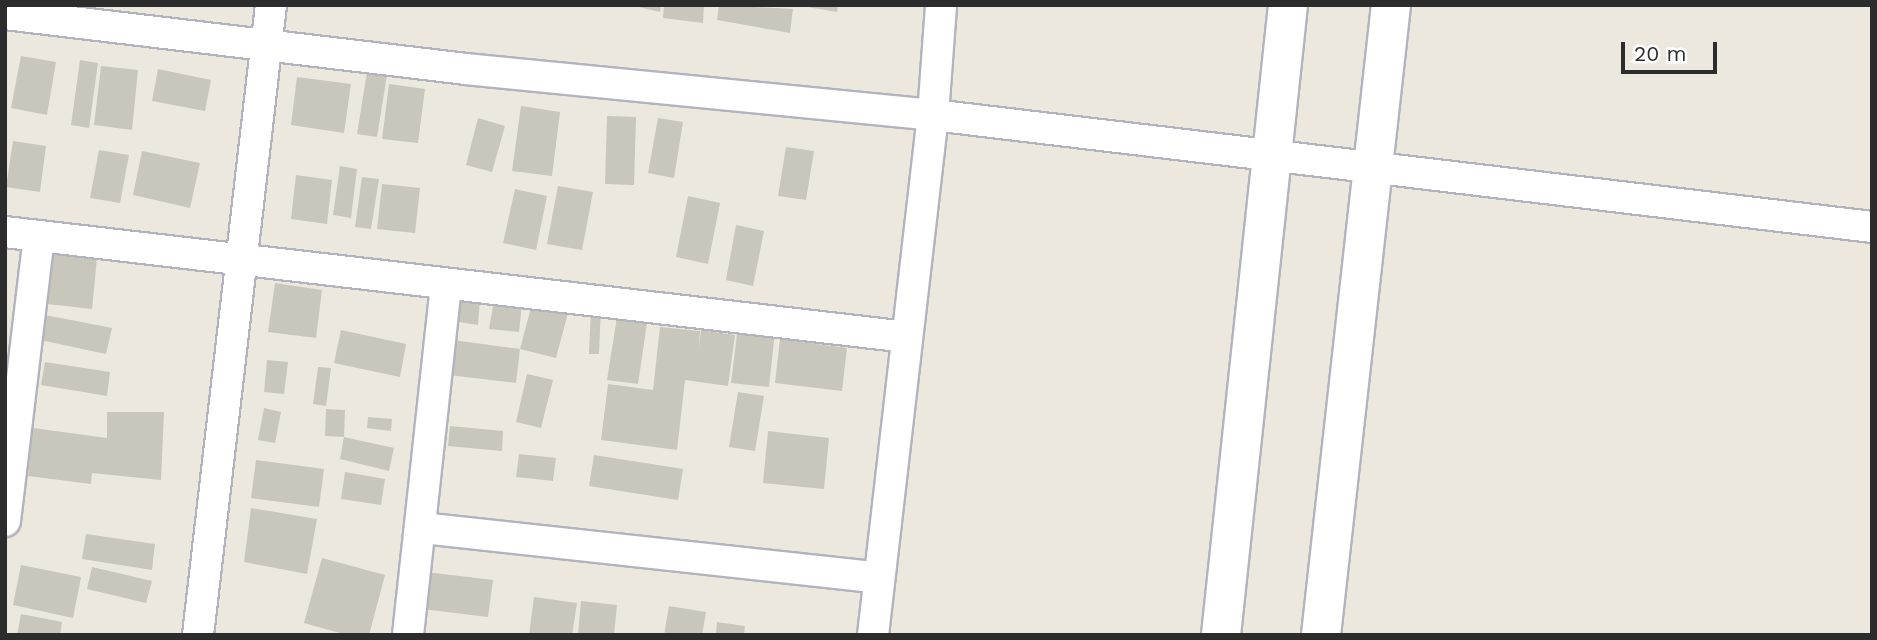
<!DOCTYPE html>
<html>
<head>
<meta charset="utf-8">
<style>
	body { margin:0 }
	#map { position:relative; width:1877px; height:640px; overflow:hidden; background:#ede8de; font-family:"Work Sans",sans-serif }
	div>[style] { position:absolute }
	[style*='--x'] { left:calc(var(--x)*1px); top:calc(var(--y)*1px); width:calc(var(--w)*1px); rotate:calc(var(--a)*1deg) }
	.building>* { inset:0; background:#c9c6bc }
	.roads { filter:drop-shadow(2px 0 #b2b3bf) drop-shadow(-2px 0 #b2b3bf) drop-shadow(0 2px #b2b3bf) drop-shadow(0 -2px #b2b3bf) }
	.street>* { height:30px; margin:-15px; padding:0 15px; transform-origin:15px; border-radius:15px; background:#fff }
	.secondary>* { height:38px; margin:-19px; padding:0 19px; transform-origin:19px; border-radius:19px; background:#fff }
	span { translate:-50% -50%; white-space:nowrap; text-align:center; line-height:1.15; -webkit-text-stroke:5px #fff; paint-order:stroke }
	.frame { position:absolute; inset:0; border:7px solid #2c2c2c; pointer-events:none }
	.scale { position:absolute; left:1621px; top:42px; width:96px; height:32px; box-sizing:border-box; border:4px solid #2c2c2c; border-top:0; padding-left:9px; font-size:21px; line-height:24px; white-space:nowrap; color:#2c2c2c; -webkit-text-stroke:5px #fff; paint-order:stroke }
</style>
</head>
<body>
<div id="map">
	<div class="building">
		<i style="clip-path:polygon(630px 5px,661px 5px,660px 12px)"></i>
		<i style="clip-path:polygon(664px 5px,704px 5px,703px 23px,663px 18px)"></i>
		<i style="clip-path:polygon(719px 5px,793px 9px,790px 33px,717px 20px)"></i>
		<i style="clip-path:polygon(796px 5px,838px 5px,837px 12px)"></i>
		<i style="clip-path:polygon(21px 56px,56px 62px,47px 115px,11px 108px)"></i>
		<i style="clip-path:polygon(80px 60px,98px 63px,89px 128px,71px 125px)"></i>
		<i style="clip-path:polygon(101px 66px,138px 70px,132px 130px,94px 125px)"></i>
		<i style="clip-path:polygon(158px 69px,211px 80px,205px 111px,152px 101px)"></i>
		<i style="clip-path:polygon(367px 72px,387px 75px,377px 137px,357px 134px)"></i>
		<i style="clip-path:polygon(297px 77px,351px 84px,344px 133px,291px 125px)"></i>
		<i style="clip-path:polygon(389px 84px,425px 89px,418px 143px,382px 139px)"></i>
		<i style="clip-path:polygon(521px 106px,560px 112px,552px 176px,512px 171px)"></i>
		<i style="clip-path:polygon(607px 116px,636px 117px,634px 185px,605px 184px)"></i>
		<i style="clip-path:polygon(478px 118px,505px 126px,492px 172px,466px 165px)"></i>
		<i style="clip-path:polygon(658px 118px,683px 122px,674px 178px,648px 173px)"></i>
		<i style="clip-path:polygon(13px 141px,46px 146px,40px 192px,6px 187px)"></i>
		<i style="clip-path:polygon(786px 147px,814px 151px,806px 200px,778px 196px)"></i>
		<i style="clip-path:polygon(99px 150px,129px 155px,120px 203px,90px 198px)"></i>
		<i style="clip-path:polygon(142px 151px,200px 163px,190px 208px,133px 195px)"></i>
		<i style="clip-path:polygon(340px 166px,357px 169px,351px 218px,333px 215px)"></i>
		<i style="clip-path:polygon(296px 175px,332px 180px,327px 224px,291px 219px)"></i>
		<i style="clip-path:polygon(362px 177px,379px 179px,371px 229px,355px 227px)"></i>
		<i style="clip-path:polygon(382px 184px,420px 188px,415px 233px,377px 229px)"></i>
		<i style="clip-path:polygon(558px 186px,593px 192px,582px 250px,547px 244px)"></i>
		<i style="clip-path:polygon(515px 189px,547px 196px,536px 250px,503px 243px)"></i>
		<i style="clip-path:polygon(688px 196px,720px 203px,708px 264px,676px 257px)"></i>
		<i style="clip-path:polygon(736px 225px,764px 231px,753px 286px,726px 280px)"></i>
		<i style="clip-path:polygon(54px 243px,98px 248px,92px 309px,47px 304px)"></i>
		<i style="clip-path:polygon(275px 283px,322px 290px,316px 338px,268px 332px)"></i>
		<i style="clip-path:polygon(454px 295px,480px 299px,478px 325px,452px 321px)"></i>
		<i style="clip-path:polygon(494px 300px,522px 304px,519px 332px,489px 329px)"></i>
		<i style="clip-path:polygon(533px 300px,569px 309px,556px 358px,520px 349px)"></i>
		<i style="clip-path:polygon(591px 307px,601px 307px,599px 354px,589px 354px)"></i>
		<i style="clip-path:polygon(45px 315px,112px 328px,106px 354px,40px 340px)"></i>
		<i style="clip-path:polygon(617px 317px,647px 323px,638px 384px,607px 380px)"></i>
		<i style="clip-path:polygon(738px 326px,775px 331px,769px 387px,731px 383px)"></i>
		<i style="clip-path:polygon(660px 327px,700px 331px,699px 348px,701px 330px,735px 335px,728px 386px,685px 380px,677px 450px,601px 440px,608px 384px,653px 390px)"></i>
		<i style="clip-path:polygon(341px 330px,406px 344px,400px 377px,334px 363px)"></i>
		<i style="clip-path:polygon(780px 339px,847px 348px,842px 391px,775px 383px)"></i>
		<i style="clip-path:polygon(453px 340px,520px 349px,516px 383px,449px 375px)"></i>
		<i style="clip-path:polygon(267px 360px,288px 362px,284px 394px,264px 392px)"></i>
		<i style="clip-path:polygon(45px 362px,110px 372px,107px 396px,41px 385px)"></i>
		<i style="clip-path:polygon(318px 367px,331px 368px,326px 406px,313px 404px)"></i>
		<i style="clip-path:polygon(527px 374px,553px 380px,541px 428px,516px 422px)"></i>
		<i style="clip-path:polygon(738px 392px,764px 396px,755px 451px,729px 447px)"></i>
		<i style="clip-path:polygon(264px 408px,281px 412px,275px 443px,258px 440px)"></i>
		<i style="clip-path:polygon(326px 409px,345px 410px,344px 437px,325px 436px)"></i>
		<i style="clip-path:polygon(107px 412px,164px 412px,161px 480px,92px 473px,91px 484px,28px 476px,33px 428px,107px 438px)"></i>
		<i style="clip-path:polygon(368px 417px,392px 419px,391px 431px,367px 428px)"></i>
		<i style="clip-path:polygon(450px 426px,503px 431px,502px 451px,448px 446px)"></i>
		<i style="clip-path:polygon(768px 431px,829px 438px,824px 489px,763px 483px)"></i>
		<i style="clip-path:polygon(344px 437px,394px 448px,389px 471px,340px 459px)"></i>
		<i style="clip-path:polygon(519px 454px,556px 458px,553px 481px,516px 477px)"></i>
		<i style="clip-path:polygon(594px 455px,683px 469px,678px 500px,589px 486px)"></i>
		<i style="clip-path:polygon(256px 460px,324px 469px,319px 507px,251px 498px)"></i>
		<i style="clip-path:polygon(345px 472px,385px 479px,381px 505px,341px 499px)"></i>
		<i style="clip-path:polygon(251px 508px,317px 519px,307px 574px,244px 562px)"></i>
		<i style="clip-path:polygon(86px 534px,155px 544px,152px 570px,82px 559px)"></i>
		<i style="clip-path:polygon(322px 558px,385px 575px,369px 635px,347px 635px,304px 623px)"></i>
		<i style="clip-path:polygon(21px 565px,81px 577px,73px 618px,13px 605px)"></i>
		<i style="clip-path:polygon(92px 567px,152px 581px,146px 603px,87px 589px)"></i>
		<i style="clip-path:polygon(418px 571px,493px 580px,488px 617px,414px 608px)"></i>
		<i style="clip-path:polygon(534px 597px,577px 603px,572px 635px,529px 635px)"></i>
		<i style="clip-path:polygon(581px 601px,617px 605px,614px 635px,578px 635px)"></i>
		<i style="clip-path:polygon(669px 606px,706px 612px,702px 635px,664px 635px)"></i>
		<i style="clip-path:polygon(21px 614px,62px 622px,60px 635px,17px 635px)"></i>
		<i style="clip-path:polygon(717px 622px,745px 626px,744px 635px,716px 635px)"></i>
	</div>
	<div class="roads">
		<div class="street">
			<i style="--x:5;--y:14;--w:463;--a:6.8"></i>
			<i style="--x:465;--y:69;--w:470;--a:5.6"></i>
			<i style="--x:933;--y:115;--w:946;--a:6.8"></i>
			<i style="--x:5;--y:232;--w:908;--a:6.64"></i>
			<i style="--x:5;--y:521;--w:287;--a:-83.2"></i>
			<i style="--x:422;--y:528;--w:457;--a:6.2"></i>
			<i style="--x:198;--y:635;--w:634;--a:-83.39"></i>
			<i style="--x:408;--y:635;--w:353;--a:-83.8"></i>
			<i style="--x:873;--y:635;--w:523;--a:-83.42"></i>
			<i style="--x:933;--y:115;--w:110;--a:-85.8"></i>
		</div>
		<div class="secondary">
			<i style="--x:1221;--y:635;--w:634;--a:-83.93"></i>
			<i style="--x:1321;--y:635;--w:634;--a:-83.66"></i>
		</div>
	</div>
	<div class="frame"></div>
	<div class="scale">20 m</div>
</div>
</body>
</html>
